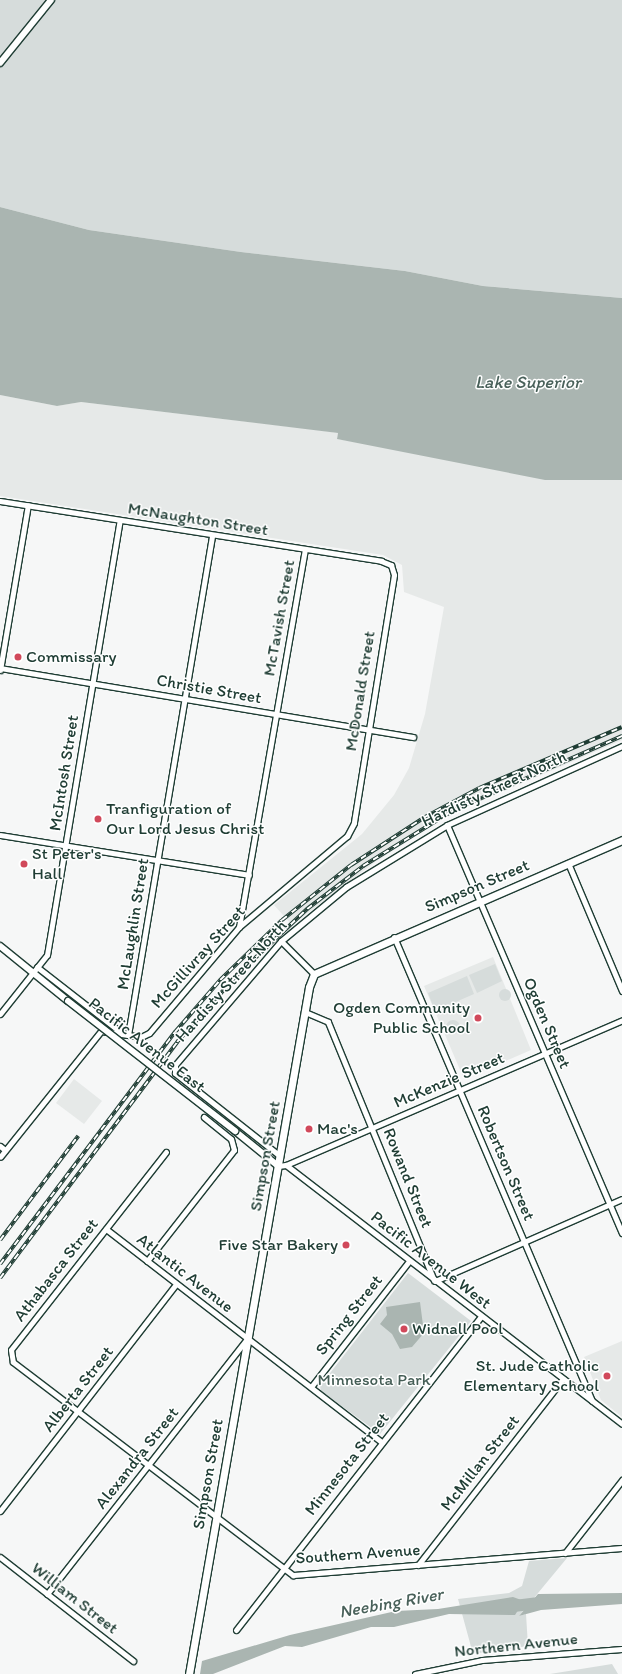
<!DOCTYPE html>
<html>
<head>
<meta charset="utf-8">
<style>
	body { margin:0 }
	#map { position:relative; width:622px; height:1674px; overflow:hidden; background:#f6f7f7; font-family:Itim,sans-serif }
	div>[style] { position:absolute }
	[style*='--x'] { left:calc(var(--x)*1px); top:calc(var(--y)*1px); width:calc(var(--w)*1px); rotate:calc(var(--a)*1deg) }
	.built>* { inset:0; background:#e6e9e8 }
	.green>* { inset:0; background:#d6dcdb }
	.round { border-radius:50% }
	.water>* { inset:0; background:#aab5b1 }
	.river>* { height:12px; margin:-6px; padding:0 6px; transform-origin:6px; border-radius:6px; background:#aab5b1 }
	.roads { filter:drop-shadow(1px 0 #1f3d34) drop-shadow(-1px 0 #1f3d34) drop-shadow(0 1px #1f3d34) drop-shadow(0 -1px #1f3d34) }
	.minor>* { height:5px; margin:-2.5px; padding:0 2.5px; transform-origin:2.5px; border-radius:2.5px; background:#fff }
	.tertiary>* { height:6px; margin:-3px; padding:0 3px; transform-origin:3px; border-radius:3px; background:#fff }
	.secondary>* { height:7px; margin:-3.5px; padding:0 3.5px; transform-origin:3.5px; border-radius:3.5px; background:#fff }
	.rail>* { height:3.5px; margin-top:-1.75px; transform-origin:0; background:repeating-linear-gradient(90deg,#fff 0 6px,#1f3d34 0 12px); box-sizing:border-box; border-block:1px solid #1f3d34 }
	.bridges { filter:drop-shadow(1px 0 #1f3d34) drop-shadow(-1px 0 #1f3d34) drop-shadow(0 1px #1f3d34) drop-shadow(0 -1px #1f3d34) }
	.tertiary-bridge>* { height:6px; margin:-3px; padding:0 3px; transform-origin:3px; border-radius:3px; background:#fff }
	.dots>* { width:11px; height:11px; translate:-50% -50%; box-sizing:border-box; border:2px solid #fff; border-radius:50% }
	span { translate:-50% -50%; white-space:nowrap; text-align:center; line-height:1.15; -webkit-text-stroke:3px #fff; paint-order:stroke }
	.street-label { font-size:17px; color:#1f3d34 }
	.poi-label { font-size:17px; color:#1f3d34 }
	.left { translate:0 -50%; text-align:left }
	.right { translate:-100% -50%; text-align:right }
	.park-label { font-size:17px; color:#445d55 }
	.water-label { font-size:18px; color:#49615a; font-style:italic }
</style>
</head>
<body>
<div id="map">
	<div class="built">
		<i style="clip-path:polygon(0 395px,57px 406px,81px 402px,318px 430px,338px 433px,337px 439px,435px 455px,622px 480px,622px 740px,460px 810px,428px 828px,375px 862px,292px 925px,274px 905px,362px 834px,394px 795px,409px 768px,425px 714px,444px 607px,404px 592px,402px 565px,383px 555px,0 496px)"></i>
		<i style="clip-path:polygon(493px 957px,531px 1050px,464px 1079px,424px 986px)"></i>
		<i style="clip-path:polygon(74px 1079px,102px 1101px,84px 1124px,56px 1103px)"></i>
		<i style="clip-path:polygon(622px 1341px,622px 1417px,601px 1400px,584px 1357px)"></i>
	</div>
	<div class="green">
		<i style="clip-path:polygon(0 0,622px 0,622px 298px,483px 286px,405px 271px,241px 252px,89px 230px,0 207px)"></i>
		<i style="clip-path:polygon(495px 964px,502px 981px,477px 993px,469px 975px)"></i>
		<i style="clip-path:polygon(467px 976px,474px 994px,435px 1011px,428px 993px)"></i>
		<i class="round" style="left:499px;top:989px;width:12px;height:12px"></i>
		<i class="round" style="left:446px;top:1020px;width:14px;height:14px"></i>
		<i style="clip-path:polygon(408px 1273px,471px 1321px,380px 1434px,321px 1391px,320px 1386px)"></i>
		<i style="clip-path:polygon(567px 1558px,519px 1616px,526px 1614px,528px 1646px,473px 1654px,458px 1599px,509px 1593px,522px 1586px,529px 1561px)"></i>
		<i style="clip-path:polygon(612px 1664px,618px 1674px,550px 1674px)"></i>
	</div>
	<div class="water">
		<i style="clip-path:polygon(0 207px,89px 230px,241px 252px,405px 271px,483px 286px,622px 298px,622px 480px,545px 480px,337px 439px,338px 433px,81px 402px,57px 406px,0 395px)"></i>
		<i style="clip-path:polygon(420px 1302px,424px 1333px,412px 1347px,400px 1349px,392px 1334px,380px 1324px,387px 1315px,386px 1307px)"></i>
		<i style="clip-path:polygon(622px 1593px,622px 1604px,541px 1610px,519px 1616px,538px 1594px)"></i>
		<i style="clip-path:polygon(513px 1597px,524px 1601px,515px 1615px,449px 1614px,394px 1627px,371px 1627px,302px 1647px,285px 1646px,213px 1674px,200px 1674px,202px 1661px,290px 1635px,396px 1611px,438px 1609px)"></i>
	</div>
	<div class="river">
		<i style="--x:506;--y:1607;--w:39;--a:-7"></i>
	</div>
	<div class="roads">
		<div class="minor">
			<i style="--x:0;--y:501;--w:386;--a:8.9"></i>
			<i style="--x:381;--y:561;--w:11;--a:22"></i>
			<i style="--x:391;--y:565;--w:10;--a:73"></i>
			<i style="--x:394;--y:575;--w:251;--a:99.2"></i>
			<i style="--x:354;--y:823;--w:15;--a:118"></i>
			<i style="--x:347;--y:836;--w:141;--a:139.9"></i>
			<i style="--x:239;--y:927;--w:139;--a:130.3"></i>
			<i style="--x:149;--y:1033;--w:9;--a:153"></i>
			<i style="--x:141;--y:1037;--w:40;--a:-171.5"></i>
			<i style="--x:101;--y:1031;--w:161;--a:128.7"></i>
			<i style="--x:0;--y:668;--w:419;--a:9.5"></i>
			<i style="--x:0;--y:670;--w:167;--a:-80.4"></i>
			<i style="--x:447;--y:825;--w:444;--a:66.8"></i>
			<i style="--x:0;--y:835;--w:252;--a:9.1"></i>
			<i style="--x:568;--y:863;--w:139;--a:67.1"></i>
			<i style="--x:239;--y:927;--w:383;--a:-80.1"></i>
			<i style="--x:394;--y:937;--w:504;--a:66.89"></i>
			<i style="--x:281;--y:941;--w:47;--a:45"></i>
			<i style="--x:37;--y:967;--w:109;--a:37.9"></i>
			<i style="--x:305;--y:1012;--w:25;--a:23"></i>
			<i style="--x:328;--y:1022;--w:279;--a:67.7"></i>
			<i style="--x:0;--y:1014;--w:75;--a:-51.5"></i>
			<i style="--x:47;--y:955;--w:440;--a:-80.5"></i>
			<i style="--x:128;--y:1035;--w:506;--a:-80.44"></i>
			<i style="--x:0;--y:1146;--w:6;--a:39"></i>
			<i style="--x:166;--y:1152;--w:251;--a:128.1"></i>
			<i style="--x:11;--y:1350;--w:12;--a:81"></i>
			<i style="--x:13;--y:1362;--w:352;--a:37.3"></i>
			<i style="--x:293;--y:1575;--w:330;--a:-4.7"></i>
			<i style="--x:280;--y:1156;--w:134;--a:-141.7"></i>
			<i style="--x:175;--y:1073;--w:8;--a:-90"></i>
			<i style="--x:175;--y:1065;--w:163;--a:-49.5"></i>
			<i style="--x:281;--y:941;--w:85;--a:-39.7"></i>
			<i style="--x:346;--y:887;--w:119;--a:-31.5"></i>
			<i style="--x:447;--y:825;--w:192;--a:-24.3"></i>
			<i style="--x:286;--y:1165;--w:366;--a:-23.3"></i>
			<i style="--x:278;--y:1166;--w:8;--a:-7"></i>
			<i style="--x:286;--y:1165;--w:424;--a:37.6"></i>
			<i style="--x:106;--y:1229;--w:349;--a:37.7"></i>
			<i style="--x:147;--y:1261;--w:141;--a:-51.9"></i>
			<i style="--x:234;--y:1150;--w:11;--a:-105"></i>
			<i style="--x:231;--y:1139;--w:35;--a:-141"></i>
			<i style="--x:435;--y:1281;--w:204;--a:-23.7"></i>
			<i style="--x:311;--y:1387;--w:160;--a:-52.1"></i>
			<i style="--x:0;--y:1511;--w:287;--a:-52.2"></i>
			<i style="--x:565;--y:1553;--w:93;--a:-52"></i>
			<i style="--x:0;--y:1557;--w:169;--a:38"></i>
			<i style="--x:418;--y:1565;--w:236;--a:-52.1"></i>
			<i style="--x:47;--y:1594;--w:323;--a:-51.9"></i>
			<i style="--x:236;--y:1630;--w:398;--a:-52"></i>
			<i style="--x:415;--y:1674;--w:68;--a:-11.8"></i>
			<i style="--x:482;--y:1660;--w:140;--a:-4.5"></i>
		</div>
		<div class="tertiary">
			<i style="--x:0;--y:63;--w:81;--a:-51"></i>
			<i style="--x:0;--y:946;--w:87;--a:39"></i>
			<i style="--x:235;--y:1131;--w:55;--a:39.1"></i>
		</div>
		<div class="secondary">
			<i style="--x:189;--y:1674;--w:697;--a:-80.09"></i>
			<i style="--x:309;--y:987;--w:14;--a:-69"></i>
			<i style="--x:314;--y:974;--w:336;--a:-23.5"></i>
		</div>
	</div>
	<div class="rail">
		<i style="--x:0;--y:1240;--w:130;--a:-53.1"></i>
		<i style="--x:0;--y:1264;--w:291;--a:-53"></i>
		<i style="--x:175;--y:1032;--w:69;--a:-49.1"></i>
		<i style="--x:220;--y:980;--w:86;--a:-44.1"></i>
		<i style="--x:282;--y:920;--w:88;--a:-38.6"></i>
		<i style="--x:351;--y:865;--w:88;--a:-33"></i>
		<i style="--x:425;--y:817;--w:61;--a:-28.2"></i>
		<i style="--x:479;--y:788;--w:155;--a:-23.1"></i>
		<i style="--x:0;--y:1278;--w:295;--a:-53.1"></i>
		<i style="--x:177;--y:1042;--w:91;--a:-48.1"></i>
		<i style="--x:238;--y:974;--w:95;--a:-43.3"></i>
		<i style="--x:307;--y:909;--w:71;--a:-37.5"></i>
		<i style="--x:363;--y:866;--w:105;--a:-31.7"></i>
		<i style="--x:452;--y:811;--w:186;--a:-23.8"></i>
	</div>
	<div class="bridges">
		<div class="tertiary-bridge">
			<i style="--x:68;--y:1001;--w:212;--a:37.9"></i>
		</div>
	</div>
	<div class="dots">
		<i style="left:18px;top:657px;background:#d1495b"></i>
		<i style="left:98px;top:819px;background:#d1495b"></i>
		<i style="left:24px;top:864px;background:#d1495b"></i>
		<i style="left:478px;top:1018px;background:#d1495b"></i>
		<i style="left:309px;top:1129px;background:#d1495b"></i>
		<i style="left:346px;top:1245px;background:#d1495b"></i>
		<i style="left:404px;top:1329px;background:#d1495b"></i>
		<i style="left:607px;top:1376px;background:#d1495b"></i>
	</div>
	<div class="street-label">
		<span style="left:198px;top:519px;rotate:9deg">McNaughton Street</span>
		<span style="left:279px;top:618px;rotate:-80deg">McTavish Street</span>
		<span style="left:209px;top:689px;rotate:10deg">Christie Street</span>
		<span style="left:360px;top:691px;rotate:-81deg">McDonald Street</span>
		<span style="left:64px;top:773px;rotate:-81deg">McIntosh Street</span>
		<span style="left:494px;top:789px;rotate:-25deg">Hardisty Street North</span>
		<span style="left:477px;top:886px;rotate:-23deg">Simpson Street</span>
		<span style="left:133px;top:924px;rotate:-81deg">McLaughlin Street</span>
		<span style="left:198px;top:957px;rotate:-48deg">McGillivray Street</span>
		<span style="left:231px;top:981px;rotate:-48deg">Hardisty Street North</span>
		<span style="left:547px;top:1023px;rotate:67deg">Ogden Street</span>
		<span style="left:147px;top:1045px;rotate:38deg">Pacific Avenue East</span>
		<span style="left:449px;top:1080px;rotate:-23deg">McKenzie Street</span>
		<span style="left:265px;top:1156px;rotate:-80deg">Simpson Street</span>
		<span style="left:506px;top:1163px;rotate:67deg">Robertson Street</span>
		<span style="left:408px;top:1178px;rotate:68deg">Rowand Street</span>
		<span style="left:431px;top:1260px;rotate:38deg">Pacific Avenue West</span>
		<span style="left:56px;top:1270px;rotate:-52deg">Athabasca Street</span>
		<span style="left:185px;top:1273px;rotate:38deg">Atlantic Avenue</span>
		<span style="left:349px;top:1315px;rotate:-52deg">Spring Street</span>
		<span style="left:78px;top:1389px;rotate:-52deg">Alberta Street</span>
		<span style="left:137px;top:1458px;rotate:-52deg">Alexandra Street</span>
		<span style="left:480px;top:1463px;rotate:-52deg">McMillan Street</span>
		<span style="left:347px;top:1464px;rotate:-52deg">Minnesota Street</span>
		<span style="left:208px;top:1474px;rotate:-80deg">Simpson Street</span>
		<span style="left:358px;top:1554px;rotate:-4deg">Southern Avenue</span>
		<span style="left:75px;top:1598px;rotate:38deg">William Street</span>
		<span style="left:516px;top:1645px;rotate:-6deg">Northern Avenue</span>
	</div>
	<div class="poi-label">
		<span class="left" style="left:26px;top:657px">Commissary</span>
		<span class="left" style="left:106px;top:819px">Tranfiguration of<br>Our Lord Jesus Christ</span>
		<span class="left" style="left:32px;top:864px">St Peter's<br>Hall</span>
		<span class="right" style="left:470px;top:1018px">Ogden Community<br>Public School</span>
		<span class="left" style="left:317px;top:1129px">Mac's</span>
		<span class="right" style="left:338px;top:1245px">Five Star Bakery</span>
		<span class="left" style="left:412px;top:1329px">Widnall Pool</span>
		<span class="right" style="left:599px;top:1376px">St. Jude Catholic<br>Elementary School</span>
	</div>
	<div class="park-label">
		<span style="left:374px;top:1380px">Minnesota Park</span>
	</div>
	<div class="water-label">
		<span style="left:528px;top:382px">Lake Superior</span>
		<span style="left:391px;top:1603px;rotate:-10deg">Neebing River</span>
	</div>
</div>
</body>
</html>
